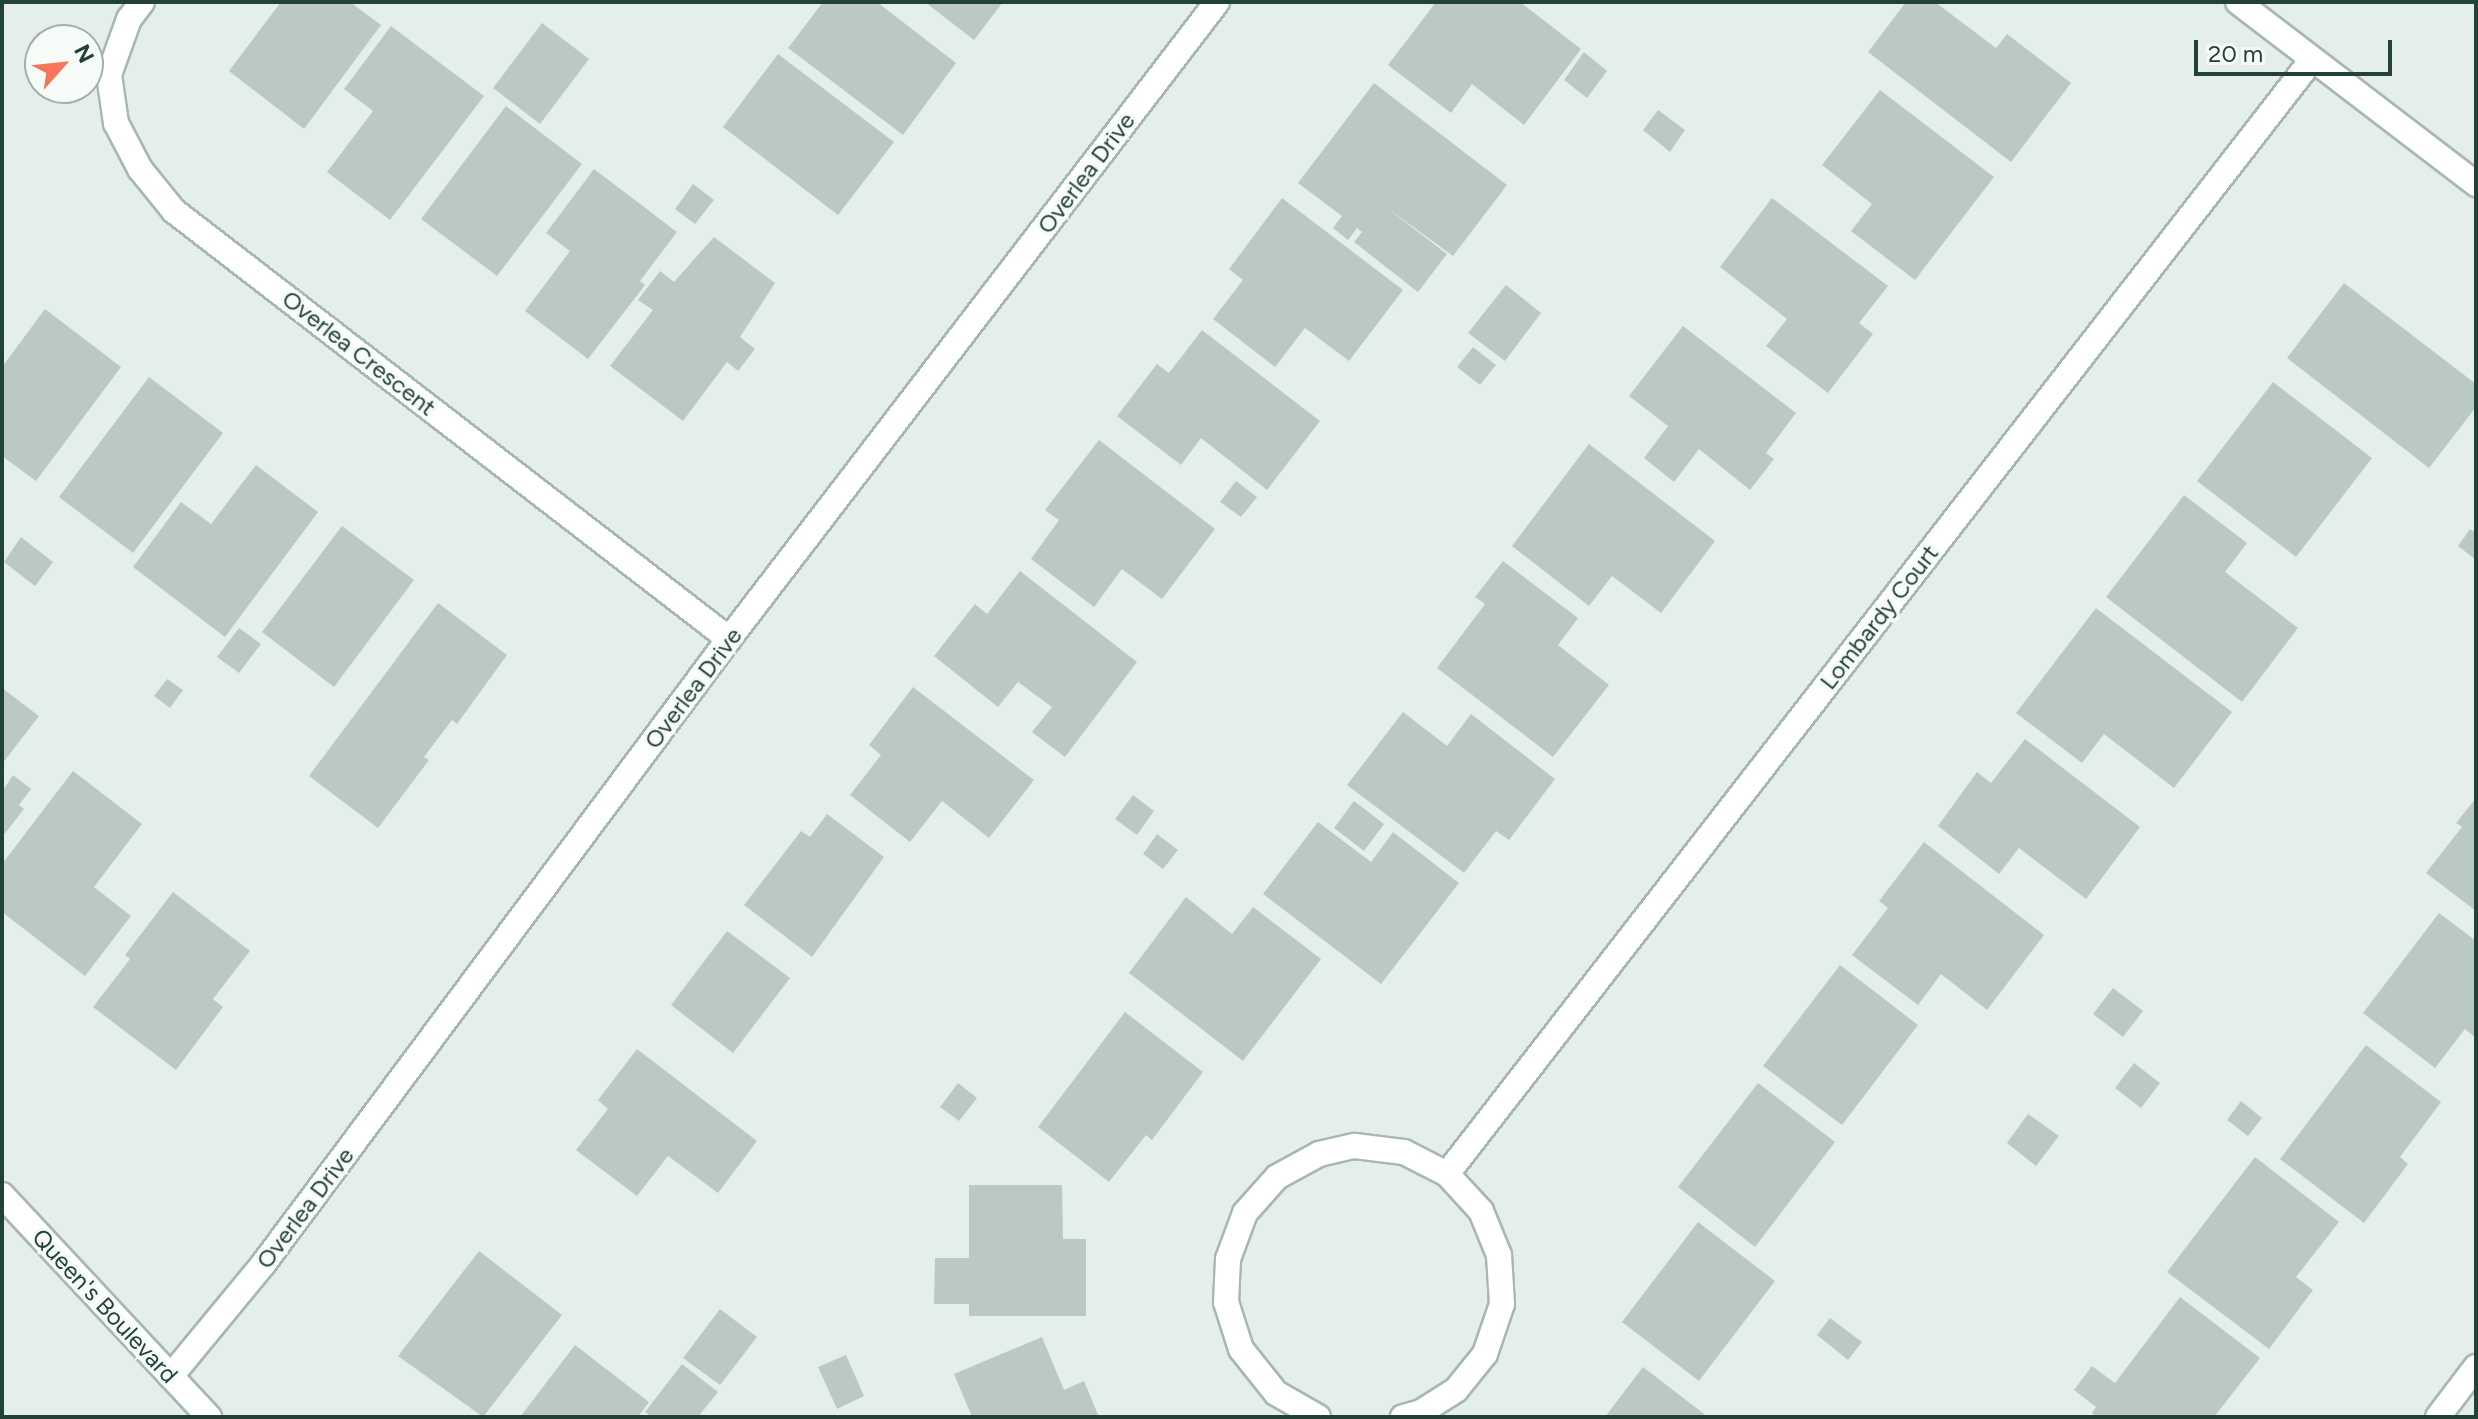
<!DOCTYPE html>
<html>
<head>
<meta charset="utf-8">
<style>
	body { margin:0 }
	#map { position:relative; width:2478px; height:1419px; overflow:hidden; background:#e5efea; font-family:Figtree,sans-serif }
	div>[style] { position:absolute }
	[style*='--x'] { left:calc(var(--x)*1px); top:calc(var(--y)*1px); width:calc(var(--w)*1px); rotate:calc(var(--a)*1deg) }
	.building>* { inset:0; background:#bacac2 }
	.roads { filter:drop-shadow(2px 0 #a7b8b1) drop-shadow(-2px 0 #a7b8b1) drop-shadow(0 2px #a7b8b1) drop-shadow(0 -2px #a7b8b1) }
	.minor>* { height:24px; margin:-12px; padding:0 12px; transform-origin:12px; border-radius:12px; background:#fff }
	.tertiary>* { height:24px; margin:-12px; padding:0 12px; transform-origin:12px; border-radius:12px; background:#fff }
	span { translate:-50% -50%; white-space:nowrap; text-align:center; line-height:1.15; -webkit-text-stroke:7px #f6fbf8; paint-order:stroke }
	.street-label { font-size:24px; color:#234237 }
	.frame { position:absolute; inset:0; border:4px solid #234237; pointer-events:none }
	.north { position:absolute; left:24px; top:24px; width:80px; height:80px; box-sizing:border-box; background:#f6fbf8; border:2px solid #a2b1ab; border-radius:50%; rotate:63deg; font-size:22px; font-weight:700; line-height:32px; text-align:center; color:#234237 }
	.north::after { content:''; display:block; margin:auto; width:28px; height:36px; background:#f87559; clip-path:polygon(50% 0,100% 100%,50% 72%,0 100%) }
	.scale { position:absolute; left:2194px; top:40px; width:198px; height:36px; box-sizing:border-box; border:4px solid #234237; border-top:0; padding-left:10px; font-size:24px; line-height:28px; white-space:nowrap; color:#234237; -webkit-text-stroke:6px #f6fbf8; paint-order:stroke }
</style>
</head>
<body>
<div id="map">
	<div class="building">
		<i style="clip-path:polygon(281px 2px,350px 2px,381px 25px,304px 129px,229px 71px)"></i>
		<i style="clip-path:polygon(823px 2px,877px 2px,956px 63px,903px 135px,788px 48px)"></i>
		<i style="clip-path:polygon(925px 2px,1003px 2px,974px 40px)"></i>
		<i style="clip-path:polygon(1436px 2px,1520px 2px,1581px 49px,1524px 125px,1472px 84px,1451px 113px,1388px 65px)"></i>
		<i style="clip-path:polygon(1906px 2px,1935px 2px,1996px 48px,2007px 34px,2071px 83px,2011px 162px,1868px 52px)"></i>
		<i style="clip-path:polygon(542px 23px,589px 59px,540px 124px,493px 88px)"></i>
		<i style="clip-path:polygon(391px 26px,484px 96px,390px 220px,327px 172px,373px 111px,344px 89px)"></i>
		<i style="clip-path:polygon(1584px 52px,1607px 71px,1587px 98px,1564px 80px)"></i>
		<i style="clip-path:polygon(778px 54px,894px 142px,838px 215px,723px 127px)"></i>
		<i style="clip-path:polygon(1374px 83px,1507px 185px,1453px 256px,1383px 205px,1447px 254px,1418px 292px,1354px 242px,1362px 232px,1357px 228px,1348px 240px,1333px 228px,1342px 216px,1298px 183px)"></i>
		<i style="clip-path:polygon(1880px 90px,1994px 177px,1915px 280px,1851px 231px,1872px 204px,1822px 165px)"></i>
		<i style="clip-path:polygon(506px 106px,582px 164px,497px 276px,421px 219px)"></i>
		<i style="clip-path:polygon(1658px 110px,1685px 130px,1670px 152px,1643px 130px)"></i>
		<i style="clip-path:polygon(594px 169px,677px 232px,640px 281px,645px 285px,588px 359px,525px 311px,570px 251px,546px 233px)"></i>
		<i style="clip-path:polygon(693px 184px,714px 200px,695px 224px,675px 209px)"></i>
		<i style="clip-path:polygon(1282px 198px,1403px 290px,1349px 361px,1305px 328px,1275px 367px,1213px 319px,1243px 280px,1229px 269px)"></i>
		<i style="clip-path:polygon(1772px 198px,1888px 286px,1859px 323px,1873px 334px,1828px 393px,1766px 346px,1787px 319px,1720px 267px)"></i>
		<i style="clip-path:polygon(714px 237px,775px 283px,740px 337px,755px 349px,738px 371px,727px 362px,683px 421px,610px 366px,653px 310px,638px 300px,660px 271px,674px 282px)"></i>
		<i style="clip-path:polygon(2344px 283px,2476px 384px,2476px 407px,2429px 468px,2287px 358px)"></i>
		<i style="clip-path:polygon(1506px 285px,1541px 313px,1505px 361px,1468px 333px)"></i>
		<i style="clip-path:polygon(45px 309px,121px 367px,36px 481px,2px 456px,2px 367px)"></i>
		<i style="clip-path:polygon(1683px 326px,1796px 413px,1766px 453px,1774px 459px,1750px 490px,1699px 449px,1674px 482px,1644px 458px,1668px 426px,1629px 396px)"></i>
		<i style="clip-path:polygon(1202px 330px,1320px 421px,1267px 490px,1201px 438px,1181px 465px,1117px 416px,1157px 364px,1169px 373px)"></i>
		<i style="clip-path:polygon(1473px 347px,1496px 365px,1480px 385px,1457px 367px)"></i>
		<i style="clip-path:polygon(149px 377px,223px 433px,133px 553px,59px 497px)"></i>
		<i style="clip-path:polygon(2273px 382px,2372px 458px,2296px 557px,2197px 481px)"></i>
		<i style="clip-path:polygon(1099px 440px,1215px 529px,1162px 599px,1122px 569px,1094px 607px,1031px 559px,1059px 520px,1045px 510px)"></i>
		<i style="clip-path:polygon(1589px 444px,1715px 541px,1661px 613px,1612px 576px,1589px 606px,1512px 546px)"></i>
		<i style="clip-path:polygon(256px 465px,318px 512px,225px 637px,133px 567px,181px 502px,211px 524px)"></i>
		<i style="clip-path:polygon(1236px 481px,1257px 497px,1241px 517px,1220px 502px)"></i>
		<i style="clip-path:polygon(2184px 495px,2247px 543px,2225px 572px,2298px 628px,2242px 702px,2106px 597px)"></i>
		<i style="clip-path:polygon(342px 526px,414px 580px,334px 687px,262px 632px)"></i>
		<i style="clip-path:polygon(2470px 529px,2476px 533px,2476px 560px,2458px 546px)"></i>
		<i style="clip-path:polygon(21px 537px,53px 562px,35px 586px,4px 562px)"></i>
		<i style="clip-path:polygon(1503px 561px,1578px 618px,1558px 645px,1609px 685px,1553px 757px,1437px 668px,1485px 604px,1475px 597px)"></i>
		<i style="clip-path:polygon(1020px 571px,1137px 662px,1065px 757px,1032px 732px,1052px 707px,1018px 682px,998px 707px,934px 656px,975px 604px,987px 614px)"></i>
		<i style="clip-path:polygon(438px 603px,507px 655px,457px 724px,452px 720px,424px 757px,429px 760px,378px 828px,309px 776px)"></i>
		<i style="clip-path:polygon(2096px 608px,2232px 712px,2174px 788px,2104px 734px,2082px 763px,2016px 713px)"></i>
		<i style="clip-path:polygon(239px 628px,261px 644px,239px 673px,217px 657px)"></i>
		<i style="clip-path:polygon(167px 679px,183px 690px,170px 708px,154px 696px)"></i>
		<i style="clip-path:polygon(913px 687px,1034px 780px,989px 838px,942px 801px,910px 842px,850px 795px,881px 755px,869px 745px)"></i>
		<i style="clip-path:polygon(2px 688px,39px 716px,2px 764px)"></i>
		<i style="clip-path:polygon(1403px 712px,1447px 746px,1471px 714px,1555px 779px,1509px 840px,1496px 831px,1464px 873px,1347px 785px)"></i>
		<i style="clip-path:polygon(2025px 739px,2140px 827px,2086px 899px,2019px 848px,1999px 874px,1938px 826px,1977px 772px,1991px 783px)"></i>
		<i style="clip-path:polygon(73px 771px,142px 824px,94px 887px,131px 916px,85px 976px,2px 912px,2px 864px)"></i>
		<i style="clip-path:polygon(13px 775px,31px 789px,19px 805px,24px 809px,2px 837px,2px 792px)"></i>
		<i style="clip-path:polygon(1133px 795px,1154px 811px,1137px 835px,1115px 819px)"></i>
		<i style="clip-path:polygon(2476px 798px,2476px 911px,2426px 873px,2462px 827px,2456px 823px)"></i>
		<i style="clip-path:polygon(1354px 801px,1384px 824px,1364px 851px,1334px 828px)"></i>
		<i style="clip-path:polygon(827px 814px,884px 857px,812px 957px,744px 905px,801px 831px,810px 837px)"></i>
		<i style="clip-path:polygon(1318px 822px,1371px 862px,1393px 832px,1459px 883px,1381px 984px,1263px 894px)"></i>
		<i style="clip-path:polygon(1157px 834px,1178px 850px,1163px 869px,1143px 854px)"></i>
		<i style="clip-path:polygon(1924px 842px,2044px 935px,1987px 1010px,1941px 974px,1918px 1005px,1852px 955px,1888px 908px,1879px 901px)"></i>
		<i style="clip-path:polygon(173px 892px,250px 951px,213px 999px,223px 1007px,176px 1070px,93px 1007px,130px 959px,125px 955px)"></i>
		<i style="clip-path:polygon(1186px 897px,1232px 934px,1253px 907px,1321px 959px,1243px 1061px,1129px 973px)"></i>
		<i style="clip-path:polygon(2439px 913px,2476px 941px,2476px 1038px,2465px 1029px,2435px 1068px,2363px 1013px)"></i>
		<i style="clip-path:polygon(727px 931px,790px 978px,733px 1053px,671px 1005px)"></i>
		<i style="clip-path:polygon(1840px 965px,1918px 1025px,1842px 1125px,1763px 1066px)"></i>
		<i style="clip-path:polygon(2113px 988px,2143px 1011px,2123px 1037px,2093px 1014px)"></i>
		<i style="clip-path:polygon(1125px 1012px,1203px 1072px,1152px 1140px,1146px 1135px,1109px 1182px,1038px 1127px)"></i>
		<i style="clip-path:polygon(2366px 1045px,2441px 1102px,2400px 1157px,2408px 1164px,2364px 1223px,2280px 1159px)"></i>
		<i style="clip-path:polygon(637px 1049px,757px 1141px,718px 1193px,668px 1156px,637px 1196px,576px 1150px,608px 1109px,598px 1100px)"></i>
		<i style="clip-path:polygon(2134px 1063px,2160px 1083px,2141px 1108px,2115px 1088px)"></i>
		<i style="clip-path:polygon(958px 1083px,977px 1098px,959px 1121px,940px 1107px)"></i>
		<i style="clip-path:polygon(1758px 1083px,1835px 1142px,1755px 1247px,1678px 1187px)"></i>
		<i style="clip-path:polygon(2241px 1101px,2262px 1118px,2248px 1136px,2227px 1120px)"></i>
		<i style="clip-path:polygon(2028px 1114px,2059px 1136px,2036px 1166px,2007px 1143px)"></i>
		<i style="clip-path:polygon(2255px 1157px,2339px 1222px,2296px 1277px,2313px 1290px,2269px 1349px,2167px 1272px)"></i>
		<i style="clip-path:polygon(969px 1185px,1062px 1185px,1063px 1239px,1086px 1239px,1086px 1316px,969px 1316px,969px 1304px,934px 1304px,935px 1258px,969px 1258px)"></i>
		<i style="clip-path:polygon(1698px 1222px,1775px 1281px,1699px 1381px,1622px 1322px)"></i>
		<i style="clip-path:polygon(479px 1251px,562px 1315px,483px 1417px,398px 1356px)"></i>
		<i style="clip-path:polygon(2180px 1297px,2260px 1358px,2214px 1417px,2097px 1417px,2092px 1413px,2096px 1407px,2074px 1390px,2092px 1366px,2115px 1383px)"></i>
		<i style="clip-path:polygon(720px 1309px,757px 1337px,720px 1385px,683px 1358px)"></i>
		<i style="clip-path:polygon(1830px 1318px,1862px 1342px,1848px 1360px,1817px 1335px)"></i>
		<i style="clip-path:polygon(1042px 1337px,1064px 1390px,1084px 1381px,1099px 1417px,972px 1417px,954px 1374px)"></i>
		<i style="clip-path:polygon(575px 1345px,649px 1402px,638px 1417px,520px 1417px)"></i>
		<i style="clip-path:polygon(846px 1355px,864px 1396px,837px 1409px,818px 1367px)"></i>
		<i style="clip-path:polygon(682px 1364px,718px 1392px,698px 1417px,652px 1417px,645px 1412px)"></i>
		<i style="clip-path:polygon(1643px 1367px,1708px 1417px,1605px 1417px)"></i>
	</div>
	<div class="roads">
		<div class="minor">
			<i style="--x:142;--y:2;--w:21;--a:127"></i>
			<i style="--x:129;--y:19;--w:59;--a:109.7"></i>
			<i style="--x:109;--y:75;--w:49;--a:81.7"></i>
			<i style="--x:116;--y:123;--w:52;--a:62.4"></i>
			<i style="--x:140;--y:169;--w:54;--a:51"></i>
			<i style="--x:174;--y:211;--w:701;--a:37.64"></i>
			<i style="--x:2238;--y:2;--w:300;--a:37.4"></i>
			<i style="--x:1447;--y:1174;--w:1409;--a:-52.18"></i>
			<i style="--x:171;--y:1376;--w:146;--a:-50.5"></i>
			<i style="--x:264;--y:1263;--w:778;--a:-53.31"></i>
			<i style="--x:729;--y:639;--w:802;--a:-52.54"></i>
			<i style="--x:1318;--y:1417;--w:48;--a:-150.3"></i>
			<i style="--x:1276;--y:1393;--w:56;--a:-128.5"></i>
			<i style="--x:1241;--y:1349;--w:49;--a:-107.7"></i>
			<i style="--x:1226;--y:1302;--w:43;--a:-87.3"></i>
			<i style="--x:1228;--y:1259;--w:49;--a:-69.7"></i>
			<i style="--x:1245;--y:1213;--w:48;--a:-48.4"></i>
			<i style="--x:1277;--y:1177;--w:48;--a:-28.7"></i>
			<i style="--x:1319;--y:1154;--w:37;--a:-13"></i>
			<i style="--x:1355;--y:1146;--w:49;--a:7"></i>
			<i style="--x:1404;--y:1152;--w:48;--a:27.1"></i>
			<i style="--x:1447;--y:1174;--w:50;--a:47.4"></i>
			<i style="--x:1481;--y:1211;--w:48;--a:67.8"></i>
			<i style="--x:1499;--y:1255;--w:49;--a:86.5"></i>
			<i style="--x:1502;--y:1304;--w:53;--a:108.8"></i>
			<i style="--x:1485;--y:1354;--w:46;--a:128.9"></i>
			<i style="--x:1456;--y:1390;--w:41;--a:147.8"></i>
			<i style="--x:1421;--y:1412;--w:19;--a:164"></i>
			<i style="--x:2438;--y:1417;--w:63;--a:-52.8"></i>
		</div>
		<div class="tertiary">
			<i style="--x:2;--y:1195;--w:304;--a:47"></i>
		</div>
	</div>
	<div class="street-label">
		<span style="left:1086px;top:173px;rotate:-53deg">Overlea Drive</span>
		<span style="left:359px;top:353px;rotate:38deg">Overlea Crescent</span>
		<span style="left:1879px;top:617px;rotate:-52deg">Lombardy Court</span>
		<span style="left:693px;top:688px;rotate:-53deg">Overlea Drive</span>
		<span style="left:305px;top:1208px;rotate:-53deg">Overlea Drive</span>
		<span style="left:105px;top:1306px;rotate:47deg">Queen's Boulevard</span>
	</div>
	<div class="frame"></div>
	<div class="north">N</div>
	<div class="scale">20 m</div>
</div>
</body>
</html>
